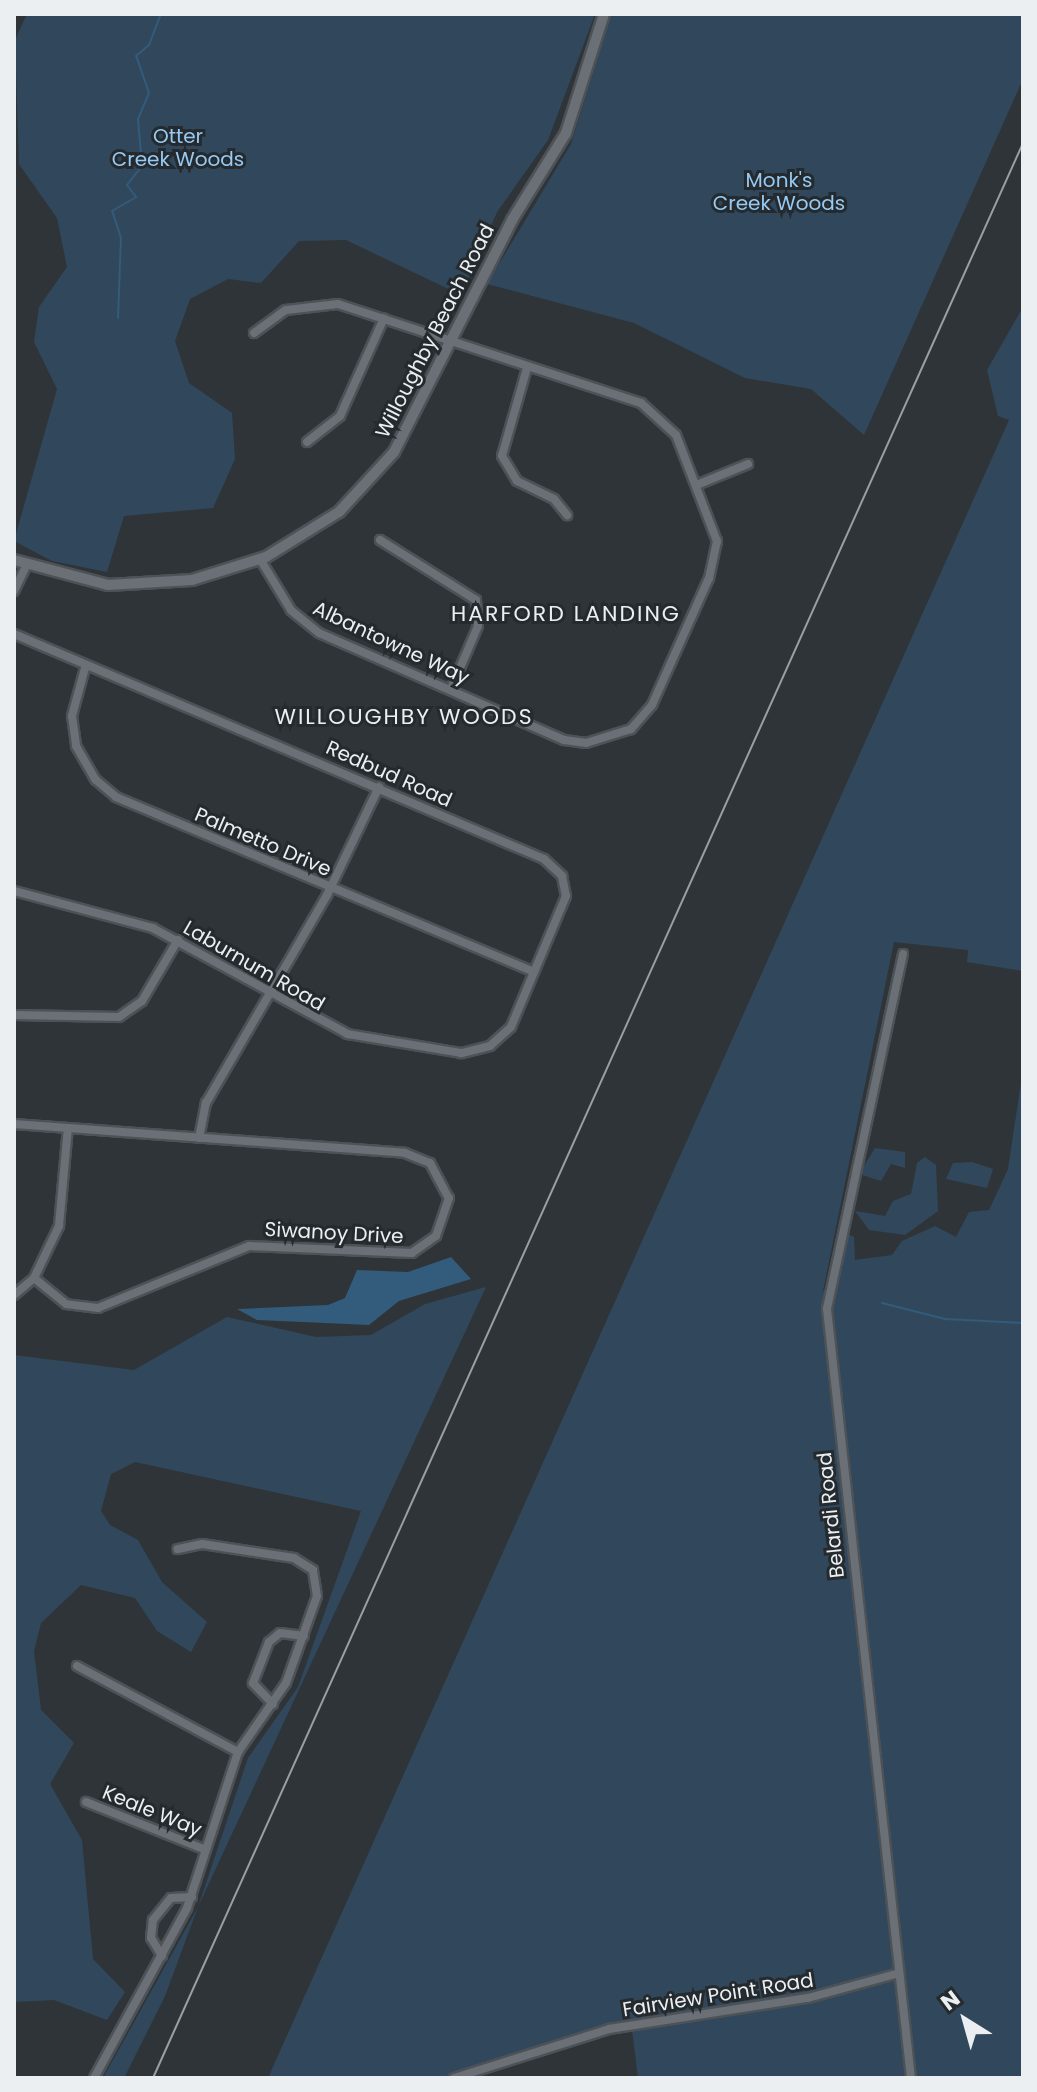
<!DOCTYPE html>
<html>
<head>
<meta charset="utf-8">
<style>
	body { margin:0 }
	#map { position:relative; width:1037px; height:2092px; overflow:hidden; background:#2e3438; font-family:Poppins,sans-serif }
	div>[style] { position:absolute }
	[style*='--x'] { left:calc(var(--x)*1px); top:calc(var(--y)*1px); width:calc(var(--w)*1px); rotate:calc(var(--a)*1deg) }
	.green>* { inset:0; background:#31485c }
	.water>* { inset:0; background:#325b7c }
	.stream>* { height:2px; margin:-1px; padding:0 1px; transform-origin:1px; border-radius:1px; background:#325b7c }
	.roads { filter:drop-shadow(2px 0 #4d5257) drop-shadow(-2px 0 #4d5257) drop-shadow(0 2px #4d5257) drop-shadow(0 -2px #4d5257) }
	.minor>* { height:8px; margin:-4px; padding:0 4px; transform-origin:4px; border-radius:4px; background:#6a7076 }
	.tertiary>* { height:10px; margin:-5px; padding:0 5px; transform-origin:5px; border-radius:5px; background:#6a7076 }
	.rail>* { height:2px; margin:-1px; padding:0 1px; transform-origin:1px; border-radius:1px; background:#9a9fa2 }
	span { translate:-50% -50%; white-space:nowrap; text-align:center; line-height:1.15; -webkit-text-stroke:6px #242a2e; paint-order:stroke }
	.park-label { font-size:20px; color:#96c9f3 }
	.street-label { font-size:20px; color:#ebeff2 }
	.neighbourhood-label { font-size:22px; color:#ebeff2; letter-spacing:2px }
	.frame { position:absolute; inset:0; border:16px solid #ebeff2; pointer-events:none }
	.north { position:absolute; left:925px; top:1980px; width:80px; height:80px; -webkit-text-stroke:6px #242a2e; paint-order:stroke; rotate:323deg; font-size:22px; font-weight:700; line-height:32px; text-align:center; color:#ebeff2 }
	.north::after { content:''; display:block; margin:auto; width:28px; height:36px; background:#ebeff2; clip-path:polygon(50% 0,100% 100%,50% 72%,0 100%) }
</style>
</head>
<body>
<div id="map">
	<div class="green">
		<i style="clip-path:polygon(27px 14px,595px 14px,548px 140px,497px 212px,461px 295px,346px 240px,299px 241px,261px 283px,228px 279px,190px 299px,175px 341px,189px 383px,232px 413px,235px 459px,213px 508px,124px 516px,107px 572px,52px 561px,14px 541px,57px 389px,34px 342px,39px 307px,67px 267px,57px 218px,19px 164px,15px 40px)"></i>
		<i style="clip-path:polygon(611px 14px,1023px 14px,1023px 79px,864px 435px,811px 389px,745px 378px,634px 323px,487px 284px,571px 144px)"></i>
		<i style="clip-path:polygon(1023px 307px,1023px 971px,967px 962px,968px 950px,894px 942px,823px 1291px,831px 1295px,846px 1233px,854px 1237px,855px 1260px,892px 1255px,902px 1241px,935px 1226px,956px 1237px,969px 1212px,989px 1210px,1008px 1169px,1023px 1069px,1023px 2078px,638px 2078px,632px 2030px,672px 2016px,455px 2078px,268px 2078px,1009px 420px,998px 416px,987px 370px)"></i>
		<i style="clip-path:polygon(875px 1148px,905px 1152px,905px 1168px,891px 1164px,881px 1181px,859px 1174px)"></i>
		<i style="clip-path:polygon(925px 1157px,936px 1165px,938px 1211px,905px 1235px,869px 1230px,855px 1211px,885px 1216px,893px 1201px,911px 1194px,917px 1163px)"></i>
		<i style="clip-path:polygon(972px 1162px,993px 1169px,987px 1188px,946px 1179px,953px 1163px)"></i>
		<i style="clip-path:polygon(486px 1287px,198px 1907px,165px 1996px,124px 2078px,103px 2078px,198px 1907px,248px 1758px,298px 1687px,361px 1511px,135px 1462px,111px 1474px,101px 1511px,110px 1525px,138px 1540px,162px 1582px,207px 1622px,191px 1652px,157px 1631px,135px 1598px,81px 1585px,41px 1623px,34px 1651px,41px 1710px,74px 1743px,50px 1784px,82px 1840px,93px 1959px,125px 1992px,107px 2020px,54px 2000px,14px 2002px,14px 1355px,134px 1370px,227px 1317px,316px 1337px,371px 1335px,425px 1304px)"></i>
	</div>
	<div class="water">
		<i style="clip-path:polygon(451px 1257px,471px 1279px,399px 1301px,369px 1325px,257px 1320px,237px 1309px,328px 1305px,345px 1298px,357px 1270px,408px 1272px)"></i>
	</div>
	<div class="stream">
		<i style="--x:118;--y:318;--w:80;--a:-87.9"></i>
		<i style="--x:121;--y:238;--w:28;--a:-108"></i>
		<i style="--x:112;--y:211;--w:28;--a:-30"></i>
		<i style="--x:136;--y:197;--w:15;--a:-127"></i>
		<i style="--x:127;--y:185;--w:24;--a:-52"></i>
		<i style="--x:142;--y:166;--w:47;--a:-94.9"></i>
		<i style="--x:138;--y:119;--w:28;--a:-67"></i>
		<i style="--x:149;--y:93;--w:39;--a:-109"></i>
		<i style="--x:136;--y:56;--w:17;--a:-40"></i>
		<i style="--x:149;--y:45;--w:33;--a:-69"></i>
		<i style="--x:882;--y:1303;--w:65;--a:14.3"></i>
		<i style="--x:945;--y:1319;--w:78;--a:2.9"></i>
	</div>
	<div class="roads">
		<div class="minor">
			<i style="--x:254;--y:333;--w:39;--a:-36"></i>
			<i style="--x:286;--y:310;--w:52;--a:-6.6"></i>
			<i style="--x:338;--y:304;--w:319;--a:18.1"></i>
			<i style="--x:641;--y:403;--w:47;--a:42.4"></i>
			<i style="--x:676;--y:435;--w:114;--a:68.9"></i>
			<i style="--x:717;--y:541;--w:38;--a:102"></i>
			<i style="--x:709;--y:578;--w:139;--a:114.2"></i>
			<i style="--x:652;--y:705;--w:32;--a:131"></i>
			<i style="--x:631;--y:729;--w:47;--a:162.7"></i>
			<i style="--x:586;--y:743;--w:22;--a:-172"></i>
			<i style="--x:564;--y:740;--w:267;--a:-156.4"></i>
			<i style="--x:319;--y:633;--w:36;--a:-141"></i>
			<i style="--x:291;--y:610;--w:60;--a:-121.3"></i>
			<i style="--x:527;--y:368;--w:91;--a:105.9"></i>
			<i style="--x:502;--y:456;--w:29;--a:59"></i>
			<i style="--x:517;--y:481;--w:41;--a:25.9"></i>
			<i style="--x:554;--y:499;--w:21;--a:51"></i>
			<i style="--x:307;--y:442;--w:42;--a:-38.2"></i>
			<i style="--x:340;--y:416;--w:107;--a:-65.8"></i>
			<i style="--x:699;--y:484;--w:53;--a:-22.2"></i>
			<i style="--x:380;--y:540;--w:113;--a:32"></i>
			<i style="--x:476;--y:600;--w:26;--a:86"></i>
			<i style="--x:478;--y:626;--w:69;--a:113.2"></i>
			<i style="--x:14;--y:591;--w:28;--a:-64"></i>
			<i style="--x:14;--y:634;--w:576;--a:23"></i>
			<i style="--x:544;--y:859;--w:25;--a:43"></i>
			<i style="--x:562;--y:876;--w:20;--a:79"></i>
			<i style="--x:566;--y:896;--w:142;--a:112.8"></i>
			<i style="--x:511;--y:1027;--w:28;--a:138"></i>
			<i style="--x:490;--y:1046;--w:30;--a:166"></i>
			<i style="--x:461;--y:1053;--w:115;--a:-170.5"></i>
			<i style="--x:348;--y:1034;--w:222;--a:-151.5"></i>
			<i style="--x:153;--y:928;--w:144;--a:-165.1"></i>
			<i style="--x:85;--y:668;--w:50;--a:105.2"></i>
			<i style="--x:72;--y:716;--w:30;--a:82"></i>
			<i style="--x:76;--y:746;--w:39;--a:60"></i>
			<i style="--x:96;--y:780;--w:26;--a:40"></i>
			<i style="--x:116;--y:797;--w:453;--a:22.7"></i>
			<i style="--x:903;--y:954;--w:363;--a:102.1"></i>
			<i style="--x:827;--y:1309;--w:774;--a:83.77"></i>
			<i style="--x:14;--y:1015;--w:105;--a:1.1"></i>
			<i style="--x:119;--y:1017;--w:28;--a:-35"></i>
			<i style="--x:142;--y:1001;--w:71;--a:-59.5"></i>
			<i style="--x:14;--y:1124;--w:392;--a:4.2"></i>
			<i style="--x:405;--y:1153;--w:27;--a:22"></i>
			<i style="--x:430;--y:1163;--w:40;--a:62"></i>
			<i style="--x:449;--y:1198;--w:40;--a:108.9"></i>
			<i style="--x:436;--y:1236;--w:29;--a:145"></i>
			<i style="--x:412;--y:1253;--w:163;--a:-177.5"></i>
			<i style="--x:249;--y:1246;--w:163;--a:157.7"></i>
			<i style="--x:98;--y:1308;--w:32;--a:-173"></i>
			<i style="--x:66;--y:1304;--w:41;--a:-140.9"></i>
			<i style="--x:199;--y:1138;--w:36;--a:-79"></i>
			<i style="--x:206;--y:1103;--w:241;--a:-59.8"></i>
			<i style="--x:327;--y:895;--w:120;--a:-64.3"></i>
			<i style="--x:14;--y:1295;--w:26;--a:-40"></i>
			<i style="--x:34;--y:1278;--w:58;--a:-64.3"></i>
			<i style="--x:59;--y:1226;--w:98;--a:-84.8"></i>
			<i style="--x:77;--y:1666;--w:183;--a:28.1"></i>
			<i style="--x:273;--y:1704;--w:29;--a:-134"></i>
			<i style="--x:253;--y:1683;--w:44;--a:-68.7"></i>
			<i style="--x:269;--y:1642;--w:14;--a:-39"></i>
			<i style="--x:280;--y:1633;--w:24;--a:7"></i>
			<i style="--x:86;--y:1802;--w:129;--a:21.8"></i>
			<i style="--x:162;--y:1956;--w:21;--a:-121"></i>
			<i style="--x:151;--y:1938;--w:18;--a:-84"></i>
			<i style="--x:153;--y:1920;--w:28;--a:-51"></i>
			<i style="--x:171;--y:1898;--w:21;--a:-3"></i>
			<i style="--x:94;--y:2078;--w:194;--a:-61.3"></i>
			<i style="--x:187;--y:1908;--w:164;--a:-71.9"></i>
			<i style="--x:238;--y:1752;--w:84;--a:-55.2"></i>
			<i style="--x:286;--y:1683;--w:92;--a:-70.4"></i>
			<i style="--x:317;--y:1596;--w:26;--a:-99"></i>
			<i style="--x:313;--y:1570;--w:22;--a:-148"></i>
			<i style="--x:294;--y:1558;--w:93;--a:-171.3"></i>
			<i style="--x:202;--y:1544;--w:25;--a:168"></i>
			<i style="--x:454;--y:2078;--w:163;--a:-17.5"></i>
			<i style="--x:609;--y:2029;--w:201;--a:-8.9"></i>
			<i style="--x:808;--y:1998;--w:91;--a:-15.3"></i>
		</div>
		<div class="tertiary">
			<i style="--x:14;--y:560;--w:97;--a:14.9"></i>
			<i style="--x:108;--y:585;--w:84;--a:-3.4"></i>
			<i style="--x:192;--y:580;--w:77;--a:-17.3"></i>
			<i style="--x:266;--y:557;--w:86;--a:-31.7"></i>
			<i style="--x:339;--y:512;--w:81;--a:-47.5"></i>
			<i style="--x:394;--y:452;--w:260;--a:-63"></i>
			<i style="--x:512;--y:220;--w:102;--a:-58.2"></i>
			<i style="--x:566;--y:133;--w:125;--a:-72.3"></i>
		</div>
	</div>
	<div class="rail">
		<i style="--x:153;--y:2078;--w:2122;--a:-65.79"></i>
	</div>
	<div class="park-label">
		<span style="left:178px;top:148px">Otter<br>Creek Woods</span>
		<span style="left:779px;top:192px">Monk's<br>Creek Woods</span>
	</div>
	<div class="street-label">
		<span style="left:435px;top:331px;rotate:-63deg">Willoughby Beach Road</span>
		<span style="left:391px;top:643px;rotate:25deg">Albantowne Way</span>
		<span style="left:389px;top:774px;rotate:24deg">Redbud Road</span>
		<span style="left:263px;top:842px;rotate:23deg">Palmetto Drive</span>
		<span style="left:254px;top:966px;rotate:30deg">Laburnum Road</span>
		<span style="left:334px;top:1233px;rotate:3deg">Siwanoy Drive</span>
		<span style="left:831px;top:1515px;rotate:-96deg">Belardi Road</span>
		<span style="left:152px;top:1811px;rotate:22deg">Keale Way</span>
		<span style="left:718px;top:1995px;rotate:-9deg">Fairview Point Road</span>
	</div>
	<div class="neighbourhood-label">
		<span style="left:566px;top:614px">HARFORD LANDING</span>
		<span style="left:404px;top:717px">WILLOUGHBY WOODS</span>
	</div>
	<div class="frame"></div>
	<div class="north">N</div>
</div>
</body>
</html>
